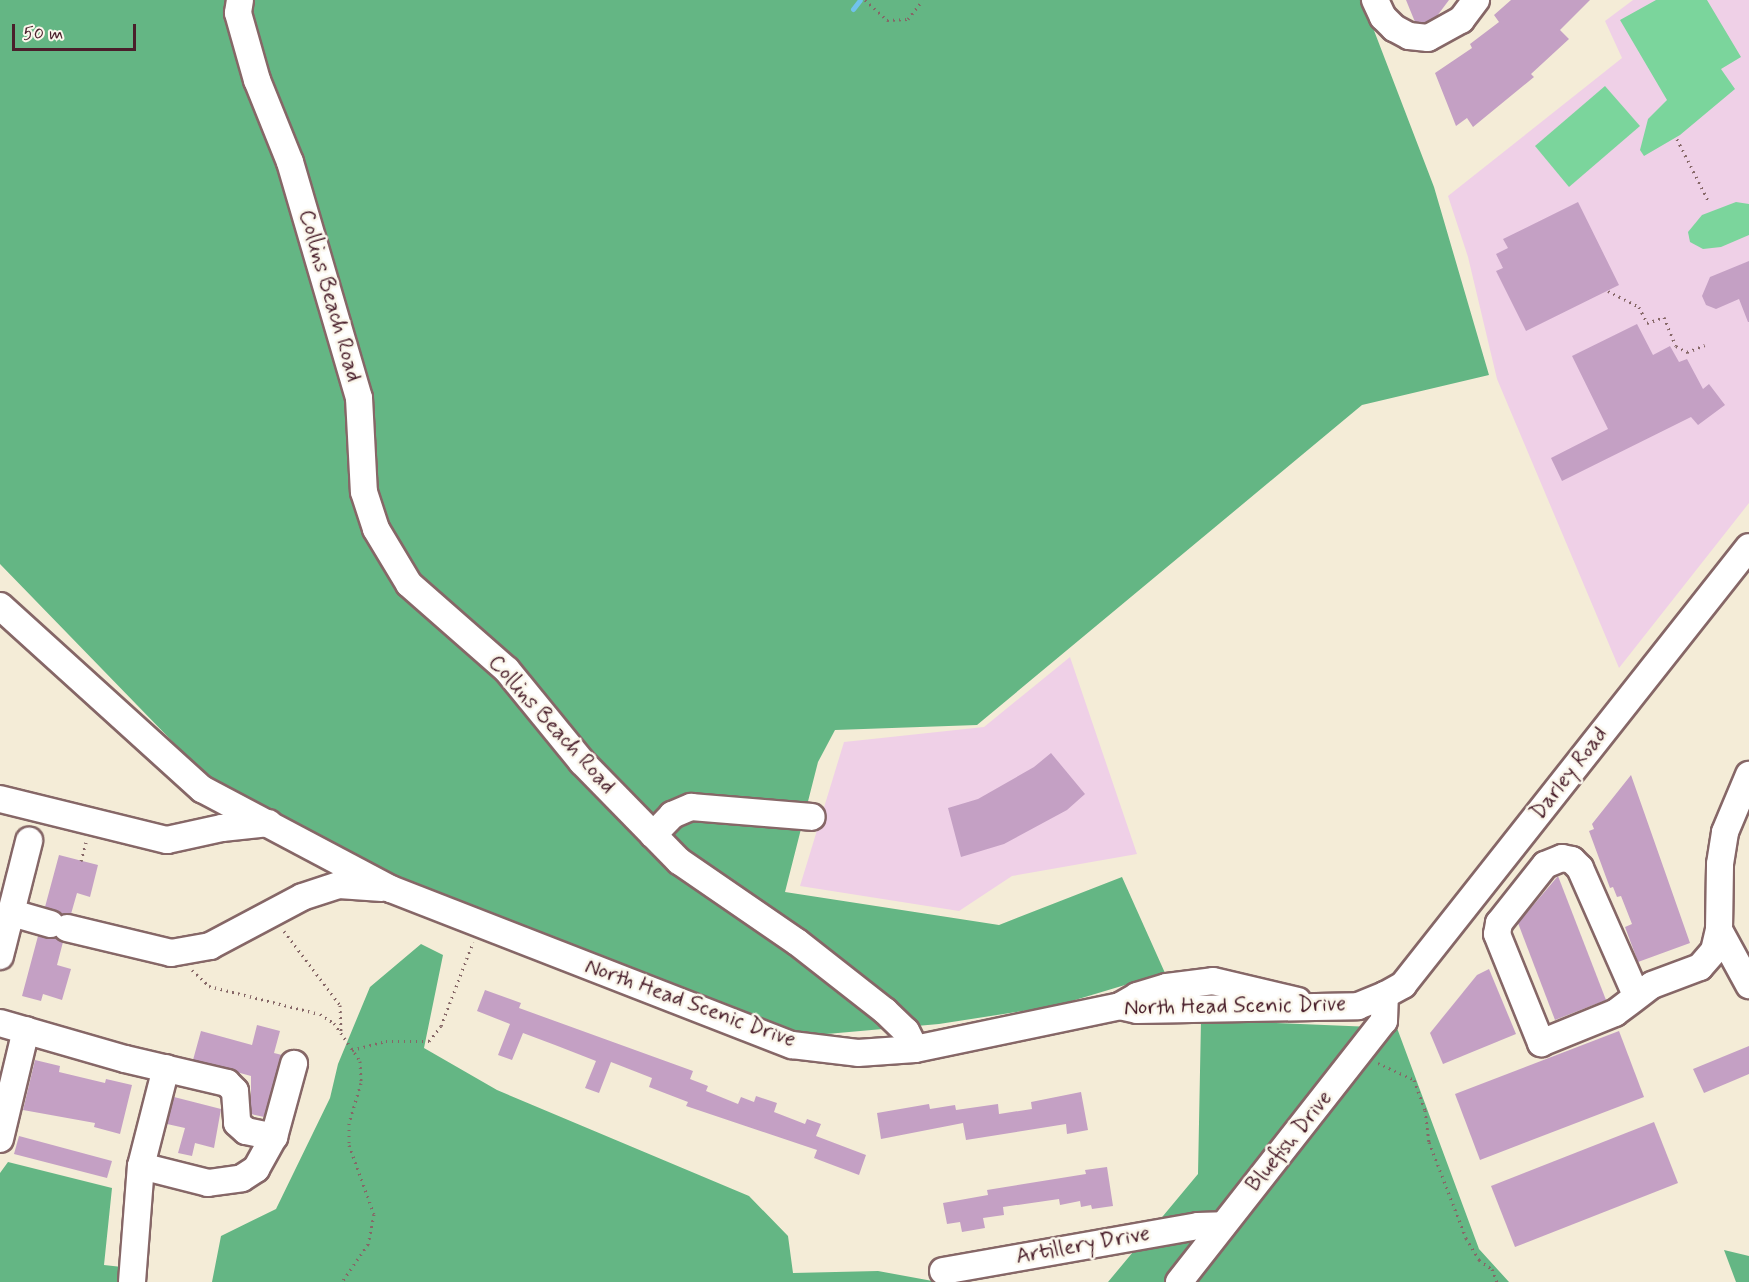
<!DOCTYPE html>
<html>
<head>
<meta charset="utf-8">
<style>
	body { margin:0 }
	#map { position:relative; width:1749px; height:1282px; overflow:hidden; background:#f4ecd7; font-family:Mynerve,sans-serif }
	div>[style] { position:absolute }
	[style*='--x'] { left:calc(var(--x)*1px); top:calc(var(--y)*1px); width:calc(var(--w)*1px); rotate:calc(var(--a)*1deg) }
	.built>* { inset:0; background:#efd0e7 }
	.green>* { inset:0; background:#7bd59c }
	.forest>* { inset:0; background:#64b684 }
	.stream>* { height:5px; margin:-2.5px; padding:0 2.5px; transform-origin:2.5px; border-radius:2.5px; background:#70c2ec }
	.building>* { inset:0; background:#c4a0c4 }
	.path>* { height:3px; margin-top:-1.5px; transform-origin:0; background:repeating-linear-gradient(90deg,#866767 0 1.5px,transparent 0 6px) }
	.roads { filter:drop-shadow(2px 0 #866767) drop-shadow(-2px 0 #866767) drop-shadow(0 2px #866767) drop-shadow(0 -2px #866767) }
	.minor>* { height:26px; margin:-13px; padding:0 13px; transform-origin:13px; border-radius:13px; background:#fff }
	span { translate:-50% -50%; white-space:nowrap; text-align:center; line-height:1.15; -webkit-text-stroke:5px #fbf7ec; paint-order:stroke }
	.street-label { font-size:22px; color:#4a1f2b }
	.scale { position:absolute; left:12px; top:24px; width:124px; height:27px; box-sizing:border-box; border:3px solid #4a1f2b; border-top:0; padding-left:8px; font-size:18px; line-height:21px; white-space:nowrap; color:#4a1f2b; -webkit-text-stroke:4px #fbf7ec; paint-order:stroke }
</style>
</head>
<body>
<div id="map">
	<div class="built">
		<i style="clip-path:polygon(1633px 0,1749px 0,1749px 503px,1619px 668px,1497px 379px,1468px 257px,1448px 196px,1622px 58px,1605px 21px)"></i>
		<i style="clip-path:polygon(1070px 657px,1137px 854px,1012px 876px,959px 911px,800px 886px,844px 742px,984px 727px)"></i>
	</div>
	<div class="green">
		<i style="clip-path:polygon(1656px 0,1707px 0,1741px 57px,1721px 69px,1735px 89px,1680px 135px,1644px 156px,1640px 150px,1648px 119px,1667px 100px,1620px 20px)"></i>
		<i style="clip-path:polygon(1605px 86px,1640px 126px,1569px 187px,1535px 146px)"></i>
		<i style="clip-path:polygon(1736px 202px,1749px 204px,1749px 235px,1721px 247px,1703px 249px,1690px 242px,1688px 232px,1702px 215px)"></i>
	</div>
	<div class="forest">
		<i style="clip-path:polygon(0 0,1370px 0,1370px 20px,1434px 187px,1489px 375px,1362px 405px,977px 725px,835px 730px,818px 762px,785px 892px,999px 925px,1122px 877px,1165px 973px,1055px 1006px,939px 1024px,793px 1037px,452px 906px,204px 774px,0 564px)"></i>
		<i style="clip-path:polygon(421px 944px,443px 955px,424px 1048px,497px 1090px,749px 1196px,788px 1236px,793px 1273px,878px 1271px,938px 1282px,212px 1282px,221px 1236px,276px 1209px,330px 1098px,338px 1064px,370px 987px)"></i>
		<i style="clip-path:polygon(1201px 1020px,1397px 1028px,1479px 1249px,1509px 1282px,1108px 1282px,1198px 1174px)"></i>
		<i style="clip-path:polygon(8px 1162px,112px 1188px,104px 1265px,122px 1267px,120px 1282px,0 1282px,0 1173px)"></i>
		<i style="clip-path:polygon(1724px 1250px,1749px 1256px,1749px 1282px,1736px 1282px)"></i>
	</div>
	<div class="stream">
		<i style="--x:853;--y:9;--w:11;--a:-52"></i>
	</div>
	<div class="building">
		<i style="clip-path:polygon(1406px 0,1449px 0,1437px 16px,1425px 23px,1415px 22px)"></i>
		<i style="clip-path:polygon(1511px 0,1590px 0,1560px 30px,1569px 39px,1531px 74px,1534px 77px,1473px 127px,1467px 118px,1456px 126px,1435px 73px,1472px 48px,1470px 44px,1499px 22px,1494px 15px)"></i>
		<i style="clip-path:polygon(1578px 202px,1619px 285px,1526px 331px,1496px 271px,1503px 268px,1496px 254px,1508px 248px,1503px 239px)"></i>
		<i style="clip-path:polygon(1749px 261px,1749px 322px,1748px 322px,1739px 299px,1716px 309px,1706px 305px,1702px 296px,1710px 277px)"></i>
		<i style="clip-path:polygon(1637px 324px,1653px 355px,1670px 346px,1679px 362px,1687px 359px,1703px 389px,1709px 384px,1725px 405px,1698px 425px,1691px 417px,1562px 481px,1551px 458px,1608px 429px,1572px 356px)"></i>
		<i style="clip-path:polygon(1051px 753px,1085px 794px,1067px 810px,1004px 844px,961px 857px,948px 808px,978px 799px,1034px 767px)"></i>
		<i style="clip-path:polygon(1631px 775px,1690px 943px,1638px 962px,1625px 927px,1632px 924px,1621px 896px,1617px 897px,1613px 887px,1610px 888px,1589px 831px,1594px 829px,1592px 824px)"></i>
		<i style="clip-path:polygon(59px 855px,98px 865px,90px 897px,77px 893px,71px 914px,61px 914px,45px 907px)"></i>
		<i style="clip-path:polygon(1558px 876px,1606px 1000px,1555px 1020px,1518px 923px)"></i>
		<i style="clip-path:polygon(38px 936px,56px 937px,63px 942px,57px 965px,71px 969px,62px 1000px,43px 994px,41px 1001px,22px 996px)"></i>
		<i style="clip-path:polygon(1489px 969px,1516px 1034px,1443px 1064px,1430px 1033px,1477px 975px)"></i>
		<i style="clip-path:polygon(485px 990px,521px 1003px,519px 1008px,693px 1071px,690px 1079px,708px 1086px,706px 1091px,738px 1104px,741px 1097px,754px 1102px,756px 1096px,777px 1103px,774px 1112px,805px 1124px,807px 1119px,821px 1124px,816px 1136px,866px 1155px,859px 1175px,814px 1158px,817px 1150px,686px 1106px,688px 1102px,649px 1087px,652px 1078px,611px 1062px,599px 1093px,585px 1088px,596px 1061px,555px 1045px,523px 1033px,512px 1060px,498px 1055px,510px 1024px,477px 1011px)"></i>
		<i style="clip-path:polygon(257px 1025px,280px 1031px,274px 1053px,282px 1055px,264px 1117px,251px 1114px,251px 1076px,193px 1060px,201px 1031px,252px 1045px)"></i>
		<i style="clip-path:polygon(1619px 1031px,1644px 1097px,1480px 1160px,1455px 1094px)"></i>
		<i style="clip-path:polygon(1749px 1046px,1749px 1074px,1704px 1093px,1693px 1069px)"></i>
		<i style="clip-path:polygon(35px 1060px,60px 1066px,59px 1072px,105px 1083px,106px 1079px,132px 1085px,120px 1134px,94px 1127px,95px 1123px,23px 1110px)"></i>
		<i style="clip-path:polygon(1081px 1092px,1088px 1130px,1067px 1134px,1066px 1124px,966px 1140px,963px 1123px,881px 1139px,877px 1113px,929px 1104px,930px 1109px,955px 1105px,956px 1110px,998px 1104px,999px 1114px,1032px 1109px,1031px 1102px)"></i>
		<i style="clip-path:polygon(174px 1097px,221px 1109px,214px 1148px,195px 1143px,192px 1156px,178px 1153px,185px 1128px,167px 1124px)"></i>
		<i style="clip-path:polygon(1654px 1122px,1678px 1183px,1515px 1247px,1491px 1186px)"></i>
		<i style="clip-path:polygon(19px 1136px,112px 1161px,107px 1178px,14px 1154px)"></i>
		<i style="clip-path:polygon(1107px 1167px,1113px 1206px,1092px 1209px,1091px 1205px,1081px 1207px,1080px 1201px,1060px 1205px,1059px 1199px,1003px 1207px,1004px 1215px,983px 1218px,985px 1228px,962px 1232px,960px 1222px,947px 1224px,943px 1203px,988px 1195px,987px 1190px,1086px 1174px,1085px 1170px)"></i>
	</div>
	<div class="path">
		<i style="--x:865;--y:0;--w:30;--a:42"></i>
		<i style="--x:887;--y:20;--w:21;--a:-3"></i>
		<i style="--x:908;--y:19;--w:24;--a:-52"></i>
		<i style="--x:1677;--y:139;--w:71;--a:63.1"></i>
		<i style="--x:1608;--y:291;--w:35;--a:27"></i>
		<i style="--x:1639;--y:307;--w:18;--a:63"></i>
		<i style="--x:1647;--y:323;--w:18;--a:-19"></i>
		<i style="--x:1664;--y:317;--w:31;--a:68"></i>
		<i style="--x:1676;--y:346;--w:13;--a:29"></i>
		<i style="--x:1687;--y:352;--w:19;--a:-21"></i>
		<i style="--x:81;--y:861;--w:20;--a:-75"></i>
		<i style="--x:284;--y:931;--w:93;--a:52.9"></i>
		<i style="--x:340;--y:1005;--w:26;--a:88"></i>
		<i style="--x:192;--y:970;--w:23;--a:43"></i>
		<i style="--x:209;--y:986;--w:114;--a:14.2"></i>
		<i style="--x:320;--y:1014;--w:17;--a:33"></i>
		<i style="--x:334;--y:1023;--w:46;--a:55.6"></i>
		<i style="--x:360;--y:1061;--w:22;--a:87"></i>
		<i style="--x:361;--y:1083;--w:42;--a:106.7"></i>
		<i style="--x:349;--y:1123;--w:22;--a:90"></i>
		<i style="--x:349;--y:1145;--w:73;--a:70.1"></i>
		<i style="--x:374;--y:1214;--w:31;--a:101"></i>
		<i style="--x:368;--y:1244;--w:46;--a:124.4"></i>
		<i style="--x:352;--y:1050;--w:35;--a:-15"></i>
		<i style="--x:386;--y:1041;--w:43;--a:0"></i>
		<i style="--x:429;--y:1041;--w:19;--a:-51"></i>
		<i style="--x:441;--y:1026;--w:90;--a:-69.1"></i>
		<i style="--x:1378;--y:1063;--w:40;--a:25"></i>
		<i style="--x:1414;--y:1080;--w:32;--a:70"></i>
		<i style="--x:1425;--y:1110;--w:32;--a:83"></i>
		<i style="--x:1429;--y:1142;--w:103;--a:68.9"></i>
		<i style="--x:1466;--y:1238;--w:26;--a:59"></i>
		<i style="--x:1479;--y:1260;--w:16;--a:35"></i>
		<i style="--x:1492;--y:1269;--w:14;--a:69"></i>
	</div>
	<div class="roads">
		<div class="minor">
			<i style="--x:240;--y:0;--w:13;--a:99"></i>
			<i style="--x:238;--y:13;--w:70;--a:74.2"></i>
			<i style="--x:257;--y:80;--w:88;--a:68.1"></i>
			<i style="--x:290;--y:162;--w:246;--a:73.7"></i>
			<i style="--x:359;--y:398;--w:94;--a:87"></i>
			<i style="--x:364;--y:492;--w:39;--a:72"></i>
			<i style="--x:376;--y:529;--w:64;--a:59"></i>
			<i style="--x:409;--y:584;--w:130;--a:41.3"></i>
			<i style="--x:507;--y:670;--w:119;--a:50.8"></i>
			<i style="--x:582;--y:762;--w:139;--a:45.6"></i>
			<i style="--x:679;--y:861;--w:143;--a:34.5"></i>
			<i style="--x:797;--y:942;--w:112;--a:38.1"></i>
			<i style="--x:885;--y:1011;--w:29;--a:44"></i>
			<i style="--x:906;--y:1031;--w:20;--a:63"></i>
			<i style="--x:1375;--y:0;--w:19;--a:65"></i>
			<i style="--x:1383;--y:17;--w:16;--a:45"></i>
			<i style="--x:1394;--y:28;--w:17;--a:28"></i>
			<i style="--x:1409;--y:36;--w:19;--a:6"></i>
			<i style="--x:1428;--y:38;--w:38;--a:-29"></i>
			<i style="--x:1461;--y:20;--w:25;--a:-53"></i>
			<i style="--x:0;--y:606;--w:273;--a:42.2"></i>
			<i style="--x:202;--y:789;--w:214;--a:27.9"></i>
			<i style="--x:391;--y:889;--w:430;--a:21.3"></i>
			<i style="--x:792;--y:1045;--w:66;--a:6.9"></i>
			<i style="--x:858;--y:1053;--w:57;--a:-4"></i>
			<i style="--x:915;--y:1049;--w:209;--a:-11.8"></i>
			<i style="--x:1120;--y:1006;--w:17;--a:13"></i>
			<i style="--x:1137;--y:1010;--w:221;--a:-1"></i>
			<i style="--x:1358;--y:1006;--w:29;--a:-22"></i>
			<i style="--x:1385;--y:995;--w:21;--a:-29"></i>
			<i style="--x:1403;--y:985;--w:558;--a:-51.69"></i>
			<i style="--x:0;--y:799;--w:172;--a:13.8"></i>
			<i style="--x:167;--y:840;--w:56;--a:-12.3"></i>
			<i style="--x:222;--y:828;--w:47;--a:-6.1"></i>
			<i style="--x:653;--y:835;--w:28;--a:-46"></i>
			<i style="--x:672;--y:815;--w:21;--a:-23"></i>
			<i style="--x:691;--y:807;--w:121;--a:4.7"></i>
			<i style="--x:12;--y:913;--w:40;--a:16"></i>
			<i style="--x:67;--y:928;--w:107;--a:13.5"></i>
			<i style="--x:171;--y:953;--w:40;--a:-10"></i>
			<i style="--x:210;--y:946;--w:104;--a:-28"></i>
			<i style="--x:302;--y:897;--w:39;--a:-18"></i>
			<i style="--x:339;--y:885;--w:43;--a:4"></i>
			<i style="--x:1719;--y:930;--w:63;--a:61.4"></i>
			<i style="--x:0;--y:956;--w:119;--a:-75.8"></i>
			<i style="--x:1636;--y:995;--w:139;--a:-113.8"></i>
			<i style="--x:1580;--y:868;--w:11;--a:-135"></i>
			<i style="--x:1572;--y:860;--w:10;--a:-169"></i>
			<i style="--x:1562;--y:858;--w:18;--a:158"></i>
			<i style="--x:1545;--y:865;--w:74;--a:128.4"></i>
			<i style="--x:1499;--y:923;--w:11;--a:100"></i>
			<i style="--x:1497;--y:934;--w:118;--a:68"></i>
			<i style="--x:1541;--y:1043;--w:80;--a:-22.1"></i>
			<i style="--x:1615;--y:1013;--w:46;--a:-37.1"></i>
			<i style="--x:1652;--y:985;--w:51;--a:-20.6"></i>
			<i style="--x:1700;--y:967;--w:21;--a:-49"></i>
			<i style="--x:1714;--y:951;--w:22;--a:-77"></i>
			<i style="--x:1719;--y:930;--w:66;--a:-89.1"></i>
			<i style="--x:1720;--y:864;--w:32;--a:-81"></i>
			<i style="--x:1725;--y:832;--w:62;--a:-67.2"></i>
			<i style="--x:1120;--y:1006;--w:20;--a:-30"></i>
			<i style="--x:1137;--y:996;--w:31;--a:-17"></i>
			<i style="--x:1167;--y:987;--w:46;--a:-7.4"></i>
			<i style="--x:1213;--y:981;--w:87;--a:13.2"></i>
			<i style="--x:0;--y:1023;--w:130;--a:16.1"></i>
			<i style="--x:125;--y:1059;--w:105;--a:13.2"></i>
			<i style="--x:227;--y:1083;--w:11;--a:45"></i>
			<i style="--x:235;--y:1091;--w:32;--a:86"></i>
			<i style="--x:237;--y:1123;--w:12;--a:42"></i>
			<i style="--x:246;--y:1131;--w:29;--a:12"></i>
			<i style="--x:0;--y:1139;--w:112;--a:-76.6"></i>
			<i style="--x:141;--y:1166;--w:69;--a:14.2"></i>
			<i style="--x:208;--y:1183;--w:34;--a:-8"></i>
			<i style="--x:242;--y:1178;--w:17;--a:-33"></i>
			<i style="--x:256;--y:1169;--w:37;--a:-61"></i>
			<i style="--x:274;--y:1137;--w:76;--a:-74.7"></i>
			<i style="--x:943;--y:1271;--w:259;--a:-10"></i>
			<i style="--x:1198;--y:1226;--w:25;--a:-2"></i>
			<i style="--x:132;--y:1282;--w:116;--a:-85.6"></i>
			<i style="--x:141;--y:1166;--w:101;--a:-75.7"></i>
			<i style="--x:1179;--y:1282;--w:332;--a:-51.9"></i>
			<i style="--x:1384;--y:1021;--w:26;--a:-88"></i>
		</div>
	</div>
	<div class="street-label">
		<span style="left:329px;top:296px;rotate:74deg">Collins Beach Road</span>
		<span style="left:551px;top:725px;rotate:48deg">Collins Beach Road</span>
		<span style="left:1570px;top:774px;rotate:-52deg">Darley Road</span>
		<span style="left:690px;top:1004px;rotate:20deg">North Head Scenic Drive</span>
		<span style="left:1235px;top:1007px;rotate:-1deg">North Head Scenic Drive</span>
		<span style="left:1290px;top:1142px;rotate:-51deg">Bluefish Drive</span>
		<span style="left:1083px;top:1246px;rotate:-10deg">Artillery Drive</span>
	</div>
	<div class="scale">50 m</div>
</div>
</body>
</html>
